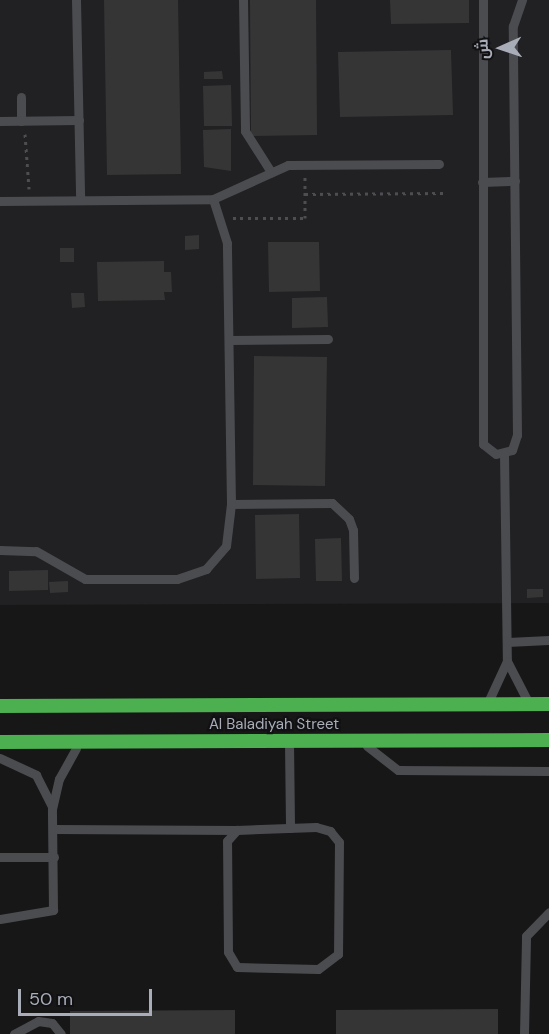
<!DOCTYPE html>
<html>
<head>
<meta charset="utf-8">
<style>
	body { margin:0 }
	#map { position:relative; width:549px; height:1034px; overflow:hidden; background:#171717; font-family:"DM Sans",Cairo,sans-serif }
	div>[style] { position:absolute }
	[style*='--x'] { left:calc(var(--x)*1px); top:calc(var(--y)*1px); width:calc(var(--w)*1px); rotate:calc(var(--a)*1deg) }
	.built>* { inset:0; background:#212123 }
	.building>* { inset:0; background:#353536 }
	.path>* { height:3px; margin-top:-1.5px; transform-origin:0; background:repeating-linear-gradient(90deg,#4d4e52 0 3px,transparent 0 7.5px) }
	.lane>* { height:9px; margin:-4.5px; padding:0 4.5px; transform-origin:4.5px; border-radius:4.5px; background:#4b4c50 }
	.fast>* { height:14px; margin:-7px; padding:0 7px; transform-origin:7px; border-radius:7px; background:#4caf50 }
	span { translate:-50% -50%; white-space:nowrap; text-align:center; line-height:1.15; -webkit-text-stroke:4.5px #111113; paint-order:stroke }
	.street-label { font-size:15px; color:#a8adb8 }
	.north { position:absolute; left:471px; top:18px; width:60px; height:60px; -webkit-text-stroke:4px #111113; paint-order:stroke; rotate:267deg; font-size:16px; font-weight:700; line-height:24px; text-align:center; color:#a8adb8 }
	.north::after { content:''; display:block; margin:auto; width:21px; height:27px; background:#a8adb8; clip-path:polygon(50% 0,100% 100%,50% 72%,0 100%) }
	.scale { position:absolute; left:18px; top:989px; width:134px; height:27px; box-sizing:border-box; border:3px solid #a8adb8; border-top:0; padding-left:8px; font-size:18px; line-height:21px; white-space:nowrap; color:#a8adb8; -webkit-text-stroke:4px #111113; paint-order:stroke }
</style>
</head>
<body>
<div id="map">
	<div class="built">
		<i style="clip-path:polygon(0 0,549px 0,549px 603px,0 605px)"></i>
	</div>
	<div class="building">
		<i style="clip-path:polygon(104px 0,178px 0,181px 174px,107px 175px)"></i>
		<i style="clip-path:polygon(250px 0,316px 0,317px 135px,251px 136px)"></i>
		<i style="clip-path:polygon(390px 0,469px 0,469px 23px,391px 24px)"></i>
		<i style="clip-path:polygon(451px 50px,453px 115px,340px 117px,338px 52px)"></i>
		<i style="clip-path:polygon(222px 71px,223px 79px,204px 79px,204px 72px)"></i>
		<i style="clip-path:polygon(231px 85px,232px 126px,204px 126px,203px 86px)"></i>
		<i style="clip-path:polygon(231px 129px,231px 171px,204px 167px,203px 130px)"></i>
		<i style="clip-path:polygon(199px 235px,199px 249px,185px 250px,185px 236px)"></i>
		<i style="clip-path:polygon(268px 242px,319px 242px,320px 291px,269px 292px)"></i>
		<i style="clip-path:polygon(60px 248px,74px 248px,74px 262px,60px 262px)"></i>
		<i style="clip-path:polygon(164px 261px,164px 272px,171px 272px,172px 292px,164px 292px,165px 300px,98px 301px,97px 262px)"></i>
		<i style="clip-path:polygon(71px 293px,84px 293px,85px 307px,72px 308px)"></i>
		<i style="clip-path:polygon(327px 297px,328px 327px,292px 328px,292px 298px)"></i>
		<i style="clip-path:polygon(254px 356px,327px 357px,325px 486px,253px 485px)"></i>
		<i style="clip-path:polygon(299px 514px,300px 578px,256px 579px,255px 515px)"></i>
		<i style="clip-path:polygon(341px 538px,342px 581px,316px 581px,315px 539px)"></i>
		<i style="clip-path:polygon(48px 570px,48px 590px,9px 591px,9px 571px)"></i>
		<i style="clip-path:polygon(68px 581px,68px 592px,50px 593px,49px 582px)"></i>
		<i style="clip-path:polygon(527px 589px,543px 589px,543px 597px,527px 598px)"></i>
		<i style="clip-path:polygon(498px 1009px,498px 1034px,336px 1034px,336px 1010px)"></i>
		<i style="clip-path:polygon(235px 1010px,235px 1034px,70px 1034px,70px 1011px)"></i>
	</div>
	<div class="path">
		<i style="--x:25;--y:134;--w:55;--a:85.8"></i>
		<i style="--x:305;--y:194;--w:141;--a:-0.4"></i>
		<i style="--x:233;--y:218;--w:72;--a:0"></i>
		<i style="--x:305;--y:218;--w:41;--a:-90"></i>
	</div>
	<div class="lane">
		<i style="--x:76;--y:0;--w:199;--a:88.8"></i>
		<i style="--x:243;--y:0;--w:131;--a:89.1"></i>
		<i style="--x:245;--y:131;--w:49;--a:57.6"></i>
		<i style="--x:483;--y:0;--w:444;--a:90"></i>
		<i style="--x:483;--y:444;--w:16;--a:38"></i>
		<i style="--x:496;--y:454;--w:16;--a:-14"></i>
		<i style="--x:512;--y:450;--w:16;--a:-72"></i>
		<i style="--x:517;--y:435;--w:409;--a:-90.6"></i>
		<i style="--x:513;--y:26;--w:28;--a:-71"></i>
		<i style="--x:21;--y:97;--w:24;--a:90"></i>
		<i style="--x:0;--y:121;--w:79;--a:-0.7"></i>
		<i style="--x:482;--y:182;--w:33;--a:-2"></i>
		<i style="--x:0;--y:201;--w:213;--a:-0.5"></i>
		<i style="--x:213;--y:199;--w:82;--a:-24.4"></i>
		<i style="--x:288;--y:165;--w:151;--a:-0.4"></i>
		<i style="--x:230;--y:340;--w:98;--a:-0.6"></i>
		<i style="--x:504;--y:454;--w:207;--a:89.2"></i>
		<i style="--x:507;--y:661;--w:42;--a:62.8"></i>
		<i style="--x:231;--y:504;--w:101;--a:-0.6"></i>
		<i style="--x:332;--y:503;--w:23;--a:43"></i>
		<i style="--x:349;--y:519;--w:12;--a:70"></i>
		<i style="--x:353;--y:530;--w:48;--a:88.8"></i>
		<i style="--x:0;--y:550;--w:36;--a:2"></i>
		<i style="--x:36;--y:551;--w:56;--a:29.7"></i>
		<i style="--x:85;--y:579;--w:92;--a:0"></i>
		<i style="--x:177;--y:579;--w:31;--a:-19"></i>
		<i style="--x:206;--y:569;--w:30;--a:-49"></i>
		<i style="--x:226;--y:546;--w:42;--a:-83.2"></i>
		<i style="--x:231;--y:504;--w:261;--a:-90.9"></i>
		<i style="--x:227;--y:243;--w:46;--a:-107.7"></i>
		<i style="--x:507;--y:642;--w:42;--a:-2.7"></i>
		<i style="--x:489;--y:700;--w:43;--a:-65.2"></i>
		<i style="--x:289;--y:743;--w:85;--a:89.3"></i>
		<i style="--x:367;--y:746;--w:39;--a:38"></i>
		<i style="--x:398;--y:770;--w:151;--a:0.4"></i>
		<i style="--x:0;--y:758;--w:40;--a:25"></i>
		<i style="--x:36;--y:775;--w:35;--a:63"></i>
		<i style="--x:316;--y:827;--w:15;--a:16"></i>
		<i style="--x:330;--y:831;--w:14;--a:51"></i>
		<i style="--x:339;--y:842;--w:112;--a:90.5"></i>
		<i style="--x:338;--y:954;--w:25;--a:143"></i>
		<i style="--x:318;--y:969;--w:81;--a:-178.6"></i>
		<i style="--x:237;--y:967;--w:17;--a:-121"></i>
		<i style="--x:228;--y:952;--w:111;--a:-90.5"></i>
		<i style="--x:227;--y:841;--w:15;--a:-48"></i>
		<i style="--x:237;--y:830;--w:79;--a:-2.2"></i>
		<i style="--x:53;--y:829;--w:184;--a:0.3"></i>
		<i style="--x:0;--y:857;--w:54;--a:0"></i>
		<i style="--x:0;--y:919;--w:54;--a:-9.6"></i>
		<i style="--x:53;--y:910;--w:101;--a:-90.6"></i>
		<i style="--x:52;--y:809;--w:31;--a:-77"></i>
		<i style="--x:59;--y:779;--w:35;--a:-61"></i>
		<i style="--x:14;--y:1034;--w:27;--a:-28"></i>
		<i style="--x:38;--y:1021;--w:14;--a:8"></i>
		<i style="--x:52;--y:1023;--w:14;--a:51"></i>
		<i style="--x:524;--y:1034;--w:98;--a:-88.8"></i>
		<i style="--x:526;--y:936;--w:33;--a:-46"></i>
	</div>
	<div class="fast">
		<i style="--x:0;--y:706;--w:549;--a:-0.21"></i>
		<i style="--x:0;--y:742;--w:549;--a:-0.21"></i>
	</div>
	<div class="street-label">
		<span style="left:274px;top:725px">Al Baladiyah Street</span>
	</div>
	<div class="north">ش</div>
	<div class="scale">50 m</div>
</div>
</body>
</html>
